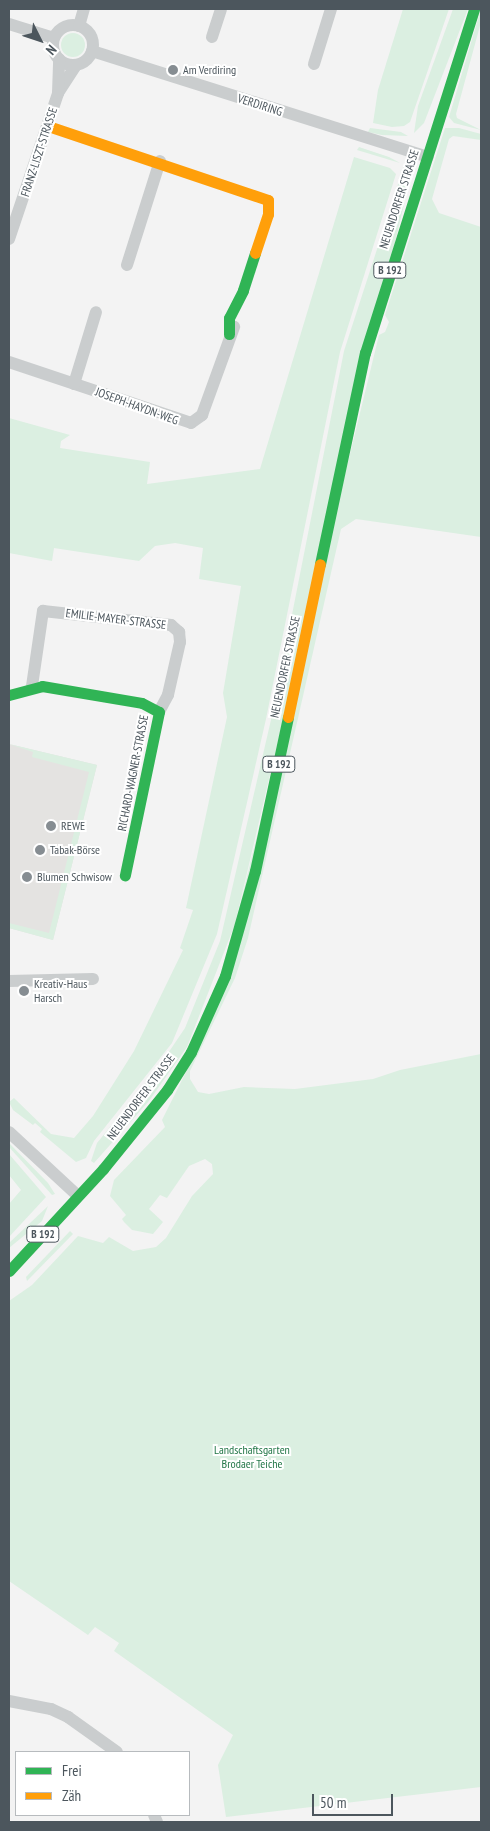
<!DOCTYPE html>
<html>
<head>
<meta charset="utf-8">
<style>
	body { margin:0 }
	#map { position:relative; width:490px; height:1831px; overflow:hidden; background:#f3f3f3; font-family:"PT Sans Narrow",sans-serif }
	div>[style] { position:absolute }
	[style*='--x'] { left:calc(var(--x)*1px); top:calc(var(--y)*1px); width:calc(var(--w)*1px); rotate:calc(var(--a)*1deg) }
	.commercial>* { inset:0; background:#e4e3e1 }
	.green>* { inset:0; background:#dbefe1 }
	.round { border-radius:50% }
	.street>* { height:12px; margin:-6px; padding:0 6px; transform-origin:6px; border-radius:6px; background:#cacdce }
	.street>.ring { margin:-6px; padding:0; box-sizing:content-box; background:none; border:12px solid #cacdce; border-radius:50% }
	.fast>* { height:11px; margin:-5.5px; padding:0 5.5px; transform-origin:5.5px; border-radius:5.5px; background:#30b455 }
	.slow>* { height:11px; margin:-5.5px; padding:0 5.5px; transform-origin:5.5px; border-radius:5.5px; background:#ff9f0a }
	.dots>* { width:14px; height:14px; translate:-50% -50%; box-sizing:border-box; border:2px solid #fff; border-radius:50% }
	span { translate:-50% -50%; white-space:nowrap; text-align:center; line-height:1.15; -webkit-text-stroke:4px #fff; paint-order:stroke }
	.shield-label span { padding:1px 4px; background:#fff; border:1px solid; border-radius:4px; -webkit-text-stroke-width:0 }
	.shield-label { font-size:11px; color:#4c565d; font-weight:700 }
	.poi-label { font-size:12px; color:#4c565d }
	.left { translate:0 -50%; text-align:left }
	.street-label { font-size:12px; color:#4c565d }
	.park-label { font-size:12px; color:#237748 }
	.frame { position:absolute; inset:0; border:10px solid #4c565d; pointer-events:none }
	.legend { position:absolute; left:15px; top:1751px; width:175px; height:65px; box-sizing:border-box; background:#fff; border:1px solid #b7bbbe; margin:0; padding:6px 9px; list-style:none; font-size:15px; color:#4c565d }
	.legend li { display:flex; align-items:center; gap:10px; height:25px }
	.legend b { width:25px; border:1px solid #b7bbbe }
	.north { position:absolute; left:15px; top:15px; width:50px; height:50px; -webkit-text-stroke:4px #fff; paint-order:stroke; rotate:131deg; font-size:14px; font-weight:700; line-height:20px; text-align:center; color:#4c565d }
	.north::after { content:''; display:block; margin:auto; width:18px; height:22px; background:#4c565d; clip-path:polygon(50% 0,100% 100%,50% 72%,0 100%) }
	.scale { position:absolute; left:312px; top:1794px; width:81px; height:22px; box-sizing:border-box; border:2px solid #4c565d; border-top:0; padding-left:6px; font-size:15px; line-height:18px; white-space:nowrap; color:#4c565d; -webkit-text-stroke:4px #fff; paint-order:stroke }
</style>
</head>
<body>
<div id="map">
	<div class="commercial">
		<i style="clip-path:polygon(9px 744px,97px 765px,53px 940px,9px 928px)"></i>
	</div>
	<div class="green">
		<i style="clip-path:polygon(403px 9px,449px 9px,410px 122px,404px 126px,392px 127px,373px 123px,378px 90px)"></i>
		<i style="clip-path:polygon(453px 9px,468px 9px,424px 123px,414px 133px,418px 106px)"></i>
		<i style="clip-path:polygon(481px 9px,481px 22px,456px 114px,457px 118px,481px 130px,454px 123px,449px 117px)"></i>
		<i class="round" style="left:61px;top:33px;width:24px;height:24px"></i>
		<i style="clip-path:polygon(370px 128px,401px 132px,408px 136px,382px 135px,368px 132px)"></i>
		<i style="clip-path:polygon(445px 128px,459px 128px,481px 134px,481px 140px,453px 136px,449px 139px,432px 199px,439px 213px,481px 227px,481px 537px,356px 519px,341px 529px,248px 938px,235px 978px,190px 1071px,190px 1079px,198px 1092px,209px 1094px,244px 1087px,295px 1089px,373px 1079px,400px 1070px,481px 1054px,481px 1787px,226px 1817px,218px 1765px,233px 1735px,114px 1651px,119px 1643px,95px 1627px,88px 1635px,9px 1581px,9px 1301px,32px 1285px,78px 1236px,103px 1243px,109px 1237px,133px 1251px,156px 1247px,166px 1238px,192px 1196px,213px 1174px,212px 1164px,205px 1159px,189px 1166px,167px 1198px,160px 1195px,149px 1209px,163px 1222px,153px 1234px,132px 1230px,124px 1222px,122px 1219px,126px 1215px,110px 1196px,114px 1180px,165px 1127px,162px 1120px,212px 1020px,379px 335px,385px 332px,389px 322px,385px 315px)"></i>
		<i style="clip-path:polygon(359px 147px,389px 157px,400px 163px,357px 150px)"></i>
		<i style="clip-path:polygon(354px 157px,390px 168px,396px 174px,340px 352px,266px 719px,217px 934px,172px 1043px,94px 1141px,86px 1158px,76px 1162px,40px 1132px,42px 1129px,35px 1123px,33px 1125px,13px 1110px,9px 1102px,14px 1098px,51px 1134px,74px 1138px,93px 1116px,134px 1051px,183px 950px,180px 948px,193px 910px,186px 908px,227px 717px,223px 693px,241px 586px,199px 579px,203px 548px,175px 543px,155px 546px,139px 561px,54px 548px,52px 561px,9px 553px,9px 418px,70px 435px,61px 441px,60px 448px,150px 462px,147px 484px,260px 469px)"></i>
		<i style="clip-path:polygon(404px 166px,409px 183px,235px 924px,187px 1047px,149px 1101px,94px 1163px,91px 1161px,97px 1143px,156px 1071px,185px 1028px,220px 941px,273px 711px,344px 351px)"></i>
		<i style="clip-path:polygon(9px 744px,97px 765px,53px 940px,9px 928px,9px 923px,49px 933px,89px 772px,32px 757px,33px 752px)"></i>
		<i style="clip-path:polygon(9px 1143px,48px 1183px,55px 1194px,52px 1195px,9px 1147px)"></i>
		<i style="clip-path:polygon(9px 1154px,46px 1197px,9px 1237px,9px 1204px,21px 1190px,9px 1175px)"></i>
		<i style="clip-path:polygon(48px 1206px,42px 1221px,9px 1248px,9px 1243px)"></i>
		<i style="clip-path:polygon(70px 1231px,73px 1234px,27px 1281px,26px 1277px)"></i>
	</div>
	<div class="street">
		<i style="--x:9;--y:24;--w:47;--a:17.3"></i>
		<i class="ring" style="left:53px;top:25px;width:28px;height:28px"></i>
		<i style="--x:79;--y:26;--w:18;--a:-74"></i>
		<i style="--x:212;--y:37;--w:29;--a:-72"></i>
		<i style="--x:92;--y:51;--w:352;--a:17.5"></i>
		<i style="--x:314;--y:64;--w:58;--a:-72.8"></i>
		<i style="--x:58;--y:93;--w:33;--a:-57"></i>
		<i style="--x:9;--y:239;--w:154;--a:-71.4"></i>
		<i style="--x:58;--y:93;--w:34;--a:-88"></i>
		<i style="--x:127;--y:265;--w:109;--a:-72.4"></i>
		<i style="--x:9;--y:362;--w:192;--a:18.5"></i>
		<i style="--x:191;--y:423;--w:14;--a:-36"></i>
		<i style="--x:202;--y:415;--w:94;--a:-70"></i>
		<i style="--x:74;--y:384;--w:75;--a:-73"></i>
		<i style="--x:32;--y:686;--w:76;--a:-81.7"></i>
		<i style="--x:43;--y:611;--w:129;--a:6.2"></i>
		<i style="--x:171;--y:625;--w:11;--a:41"></i>
		<i style="--x:179;--y:632;--w:10;--a:84"></i>
		<i style="--x:180;--y:642;--w:54;--a:102.8"></i>
		<i style="--x:168;--y:695;--w:19;--a:118"></i>
		<i style="--x:9;--y:981;--w:84;--a:-1.4"></i>
		<i style="--x:9;--y:1132;--w:94;--a:42.8"></i>
		<i style="--x:9;--y:1701;--w:43;--a:10.8"></i>
		<i style="--x:51;--y:1709;--w:19;--a:25"></i>
		<i style="--x:68;--y:1717;--w:60;--a:35.5"></i>
		<i style="--x:154;--y:1815;--w:8;--a:67"></i>
	</div>
	<div class="fast">
		<i style="--x:229;--y:334;--w:16;--a:-90"></i>
		<i style="--x:229;--y:318;--w:31;--a:-63"></i>
		<i style="--x:243;--y:290;--w:39;--a:-72"></i>
		<i style="--x:320;--y:564;--w:216;--a:-78"></i>
		<i style="--x:365;--y:353;--w:361;--a:-72.4"></i>
		<i style="--x:9;--y:695;--w:34;--a:-15"></i>
		<i style="--x:42;--y:686;--w:101;--a:9.6"></i>
		<i style="--x:142;--y:703;--w:19;--a:28"></i>
		<i style="--x:159;--y:712;--w:167;--a:101.8"></i>
		<i style="--x:9;--y:1271;--w:139;--a:-47.3"></i>
		<i style="--x:103;--y:1169;--w:102;--a:-51"></i>
		<i style="--x:167;--y:1090;--w:45;--a:-57.7"></i>
		<i style="--x:191;--y:1052;--w:83;--a:-65.9"></i>
		<i style="--x:225;--y:976;--w:109;--a:-74.1"></i>
		<i style="--x:255;--y:871;--w:157;--a:-77.9"></i>
	</div>
	<div class="slow">
		<i style="--x:48;--y:126;--w:232;--a:18.6"></i>
		<i style="--x:268;--y:200;--w:14;--a:90"></i>
		<i style="--x:268;--y:214;--w:41;--a:108.4"></i>
		<i style="--x:288;--y:717;--w:156;--a:-78.2"></i>
	</div>
	<div class="dots">
		<i style="left:173px;top:70px;background:#868d92"></i>
		<i style="left:51px;top:826px;background:#868d92"></i>
		<i style="left:40px;top:850px;background:#868d92"></i>
		<i style="left:27px;top:877px;background:#868d92"></i>
		<i style="left:24px;top:991px;background:#868d92"></i>
	</div>
	<div class="shield-label">
		<span style="left:390px;top:270px">B 192</span>
		<span style="left:279px;top:764px">B 192</span>
		<span style="left:43px;top:1234px">B 192</span>
	</div>
	<div class="poi-label">
		<span class="left" style="left:183px;top:70px">Am Verdiring</span>
		<span class="left" style="left:61px;top:826px">REWE</span>
		<span class="left" style="left:50px;top:850px">Tabak-Börse</span>
		<span class="left" style="left:37px;top:877px">Blumen Schwisow</span>
		<span class="left" style="left:34px;top:991px">Kreativ-Haus<br>Harsch</span>
	</div>
	<div class="street-label">
		<span style="left:260px;top:105px;rotate:18deg">VERDIRING</span>
		<span style="left:39px;top:152px;rotate:-72deg">FRANZ-LISZT-STRASSE</span>
		<span style="left:399px;top:199px;rotate:-72deg">NEUENDORFER STRASSE</span>
		<span style="left:137px;top:406px;rotate:20deg">JOSEPH-HAYDN-WEG</span>
		<span style="left:116px;top:619px;rotate:7deg">EMILIE-MAYER-STRASSE</span>
		<span style="left:285px;top:667px;rotate:-78deg">NEUENDORFER STRASSE</span>
		<span style="left:133px;top:773px;rotate:-79deg">RICHARD-WAGNER-STRASSE</span>
		<span style="left:141px;top:1097px;rotate:-53deg">NEUENDORFER STRASSE</span>
	</div>
	<div class="park-label">
		<span style="left:252px;top:1457px">Landschaftsgarten<br>Brodaer Teiche</span>
	</div>
	<div class="frame"></div>
	<ul class="legend">
	<li><b style="height:6px;background:#30b455"></b>Frei</li>
	<li><b style="height:6px;background:#ff9f0a"></b>Zäh</li>
	</ul>
	<div class="north">N</div>
	<div class="scale">50 m</div>
</div>
</body>
</html>
